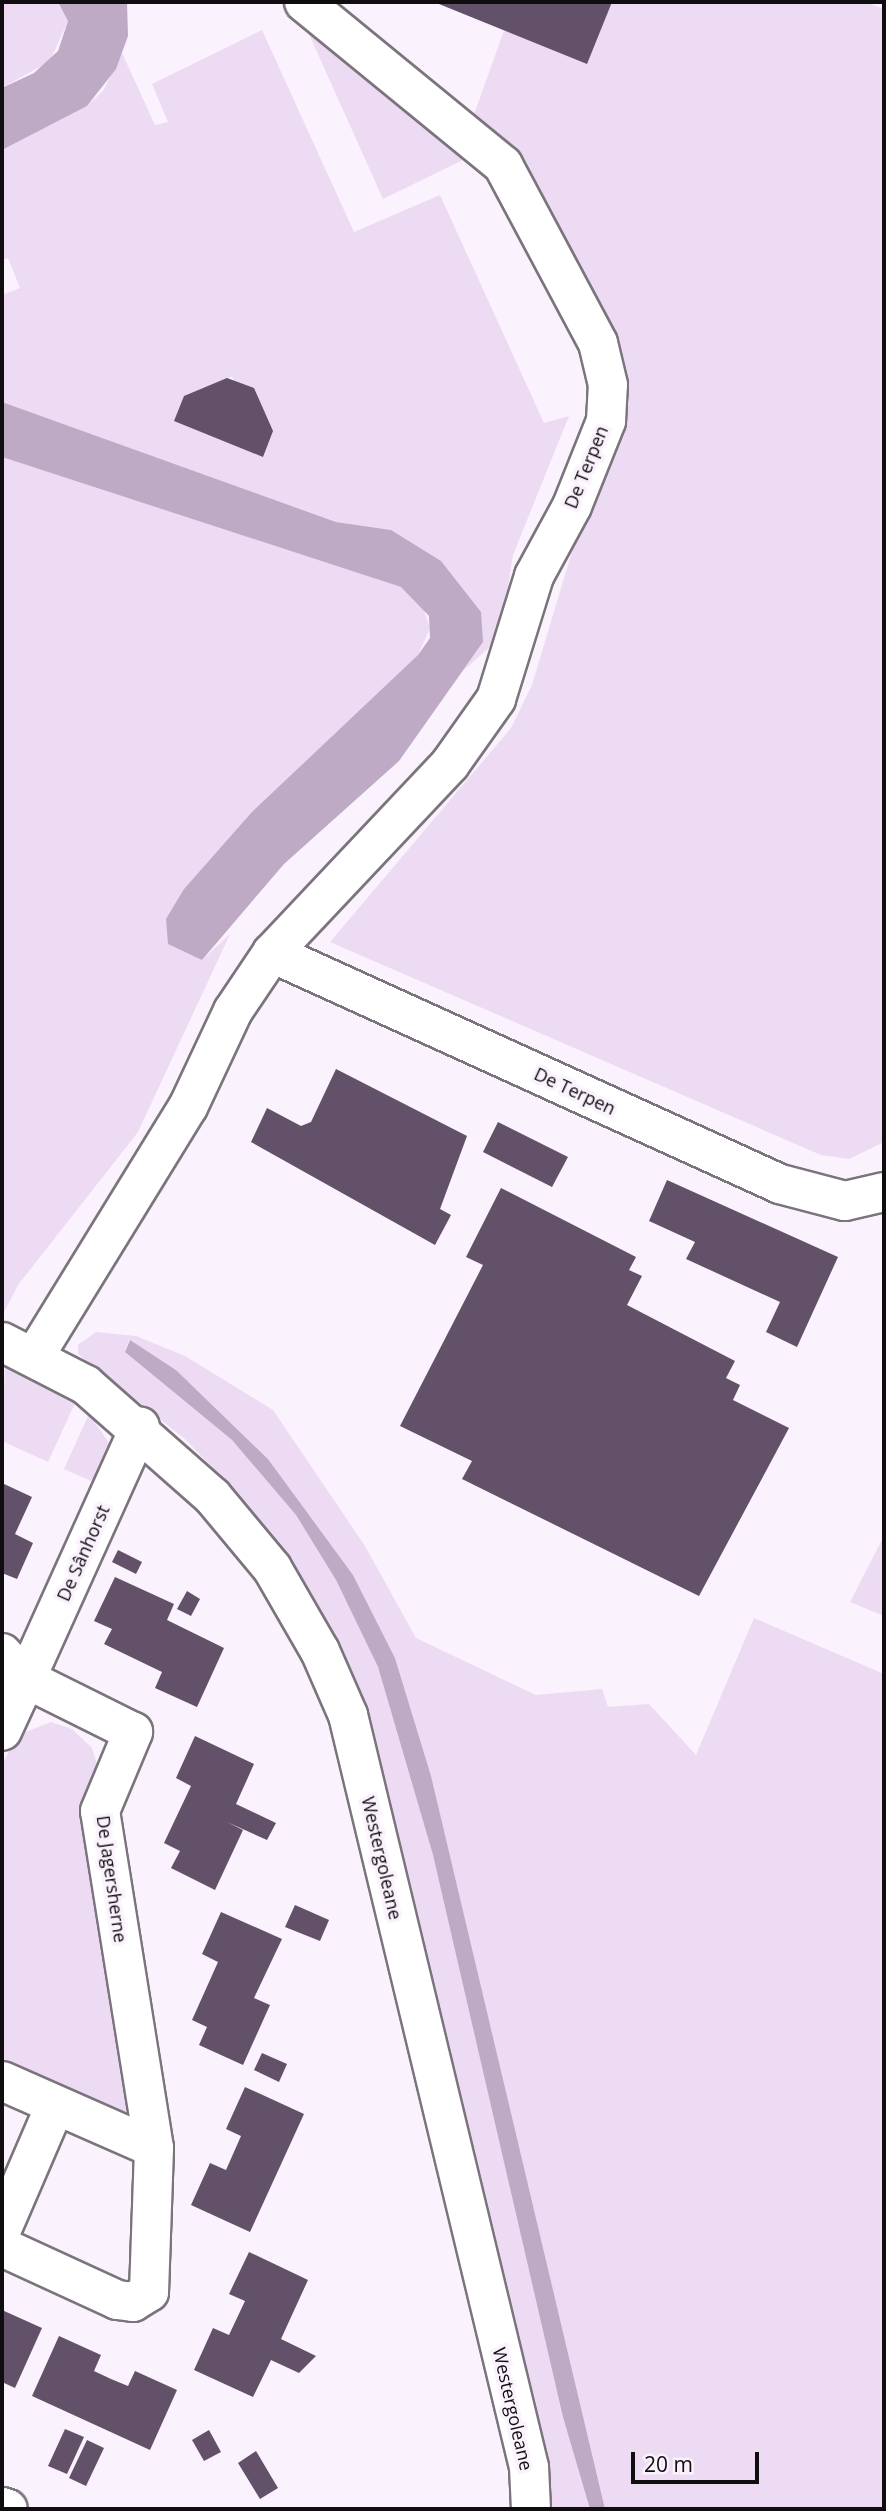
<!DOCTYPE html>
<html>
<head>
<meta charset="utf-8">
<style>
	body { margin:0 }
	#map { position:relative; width:886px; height:2511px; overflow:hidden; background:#faf2fc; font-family:"Open Sans",sans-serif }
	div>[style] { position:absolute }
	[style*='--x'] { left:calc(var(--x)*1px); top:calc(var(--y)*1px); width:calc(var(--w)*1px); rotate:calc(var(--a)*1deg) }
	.green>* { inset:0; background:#eddbf3 }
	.water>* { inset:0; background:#beaac4 }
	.building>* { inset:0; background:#625168 }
	.roads { filter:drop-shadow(2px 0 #7b747d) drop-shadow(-2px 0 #7b747d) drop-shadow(0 2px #7b747d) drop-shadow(0 -2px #7b747d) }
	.minor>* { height:38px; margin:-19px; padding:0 19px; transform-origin:19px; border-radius:19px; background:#fff }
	span { translate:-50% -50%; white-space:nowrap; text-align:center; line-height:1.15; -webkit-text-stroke:7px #faf2fc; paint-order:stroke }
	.street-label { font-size:18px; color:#100d11 }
	.frame { position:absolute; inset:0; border:4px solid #100d11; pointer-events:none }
	.scale { position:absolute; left:631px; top:2452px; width:128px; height:32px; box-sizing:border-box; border:4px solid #100d11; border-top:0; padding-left:9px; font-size:21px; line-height:24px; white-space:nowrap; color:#100d11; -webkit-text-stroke:5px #faf2fc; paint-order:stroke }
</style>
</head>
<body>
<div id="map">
	<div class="green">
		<i style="clip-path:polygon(2px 2px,58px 2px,68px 21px,50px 61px,2px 88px)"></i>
		<i style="clip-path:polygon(575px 2px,864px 2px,884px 9px,884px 1142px,849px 1159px,821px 1155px,330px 942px,511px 728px,532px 685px,617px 401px,473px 117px,510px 14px,564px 31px)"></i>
		<i style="clip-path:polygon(evenodd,262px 30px,354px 232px,440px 195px,544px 423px,569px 416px,513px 555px,500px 638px,463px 671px,483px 642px,391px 530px,336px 522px,2px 402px,2px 295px,20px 288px,8px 258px,2px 260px,2px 150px,87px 106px,103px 91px,122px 53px,155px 125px,168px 122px,152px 84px,262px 30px,232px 376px,261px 439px,189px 405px,232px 376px)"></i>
		<i style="clip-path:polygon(308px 32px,350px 68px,463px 160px,383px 199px)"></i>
		<i style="clip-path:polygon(2px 457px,401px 587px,421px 602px,430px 628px,418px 655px,184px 889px,202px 960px,230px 934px,138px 1132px,18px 1285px,2px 1316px)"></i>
		<i style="clip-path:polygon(96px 1332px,136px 1336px,185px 1356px,273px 1410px,365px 1546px,416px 1638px,536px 1695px,602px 1689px,608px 1707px,649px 1704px,696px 1755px,754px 1618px,884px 1674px,884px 2509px,605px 2509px,431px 1777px,395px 1658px,353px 1575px,268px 1459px,176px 1370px,129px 1340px,125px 1352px,232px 1440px,296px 1515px,336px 1580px,378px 1667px,433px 1855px,590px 2509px,547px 2509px,363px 1695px,290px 1559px,244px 1501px,186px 1440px,78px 1354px,78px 1345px)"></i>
		<i style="clip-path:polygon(5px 1362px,75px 1403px,48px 1462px,2px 1441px)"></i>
		<i style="clip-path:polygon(89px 1414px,109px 1443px,96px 1483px,64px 1469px)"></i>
		<i style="clip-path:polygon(884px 1536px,884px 1616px,850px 1602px)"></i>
		<i style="clip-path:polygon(51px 1722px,72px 1729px,92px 1748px,98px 1768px,129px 2108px,122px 2113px,2px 2065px,2px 1766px,16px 1736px)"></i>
	</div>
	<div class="water">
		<i style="clip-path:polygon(58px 2px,127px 2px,128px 36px,116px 69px,87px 106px,2px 150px,2px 88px,34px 73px,58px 51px,68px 21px)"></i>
		<i style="clip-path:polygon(2px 402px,336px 522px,391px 530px,441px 561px,481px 612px,483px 642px,399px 761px,284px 864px,202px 960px,168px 944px,166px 919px,184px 889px,252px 812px,418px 655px,430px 638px,429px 616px,401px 587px,2px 457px)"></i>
		<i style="clip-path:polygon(130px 1340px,176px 1370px,268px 1459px,353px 1575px,395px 1658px,431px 1776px,605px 2509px,590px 2509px,563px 2417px,433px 1855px,378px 1667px,336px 1580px,296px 1515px,232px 1440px,125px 1352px)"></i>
	</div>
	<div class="building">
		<i style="clip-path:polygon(434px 2px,612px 2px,587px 64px)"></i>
		<i style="clip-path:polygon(227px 378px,254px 388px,273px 431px,263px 457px,174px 421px,184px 396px)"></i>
		<i style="clip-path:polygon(336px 1069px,467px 1136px,440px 1209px,451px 1215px,435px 1245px,251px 1142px,267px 1108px,301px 1126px,311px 1122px)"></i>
		<i style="clip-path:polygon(498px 1122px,568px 1157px,552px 1187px,483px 1152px)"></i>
		<i style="clip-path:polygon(667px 1180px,838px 1257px,797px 1347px,766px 1332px,780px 1302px,686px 1259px,695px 1242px,649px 1221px)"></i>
		<i style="clip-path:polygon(501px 1188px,636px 1257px,629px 1270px,642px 1276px,627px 1305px,735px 1361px,726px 1378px,740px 1385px,733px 1400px,789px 1428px,699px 1596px,462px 1479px,472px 1461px,400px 1426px,483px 1265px,466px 1257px)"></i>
		<i style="clip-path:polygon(2px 1483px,32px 1497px,15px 1534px,33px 1543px,17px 1579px,2px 1573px)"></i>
		<i style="clip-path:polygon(118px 1550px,142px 1562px,136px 1574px,112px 1562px)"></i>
		<i style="clip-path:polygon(115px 1577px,174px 1604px,167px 1620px,224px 1648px,197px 1707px,155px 1688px,162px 1672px,104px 1644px,112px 1629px,94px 1621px)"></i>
		<i style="clip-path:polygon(187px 1591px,200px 1599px,191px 1616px,177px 1609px)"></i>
		<i style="clip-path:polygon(195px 1736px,254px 1764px,236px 1804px,276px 1823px,267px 1840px,227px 1822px,243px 1830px,215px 1890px,171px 1868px,180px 1851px,164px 1843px,191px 1786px,176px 1778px)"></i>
		<i style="clip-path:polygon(295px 1905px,329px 1920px,320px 1941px,285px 1927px)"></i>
		<i style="clip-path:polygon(221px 1912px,282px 1939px,254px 1998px,270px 2005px,243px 2065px,199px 2045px,207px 2027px,192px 2020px,218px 1962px,202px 1954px)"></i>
		<i style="clip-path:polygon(262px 2053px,287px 2064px,279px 2082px,254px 2070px)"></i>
		<i style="clip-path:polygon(245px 2087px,304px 2114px,250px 2232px,191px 2205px,210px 2163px,226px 2170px,241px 2136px,226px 2129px)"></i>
		<i style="clip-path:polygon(249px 2252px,308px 2280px,281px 2339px,316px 2356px,299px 2373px,271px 2360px,253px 2397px,194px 2370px,213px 2328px,229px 2335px,245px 2301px,229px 2294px)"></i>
		<i style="clip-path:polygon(2px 2310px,42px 2328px,15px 2388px,2px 2382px)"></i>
		<i style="clip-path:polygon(59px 2336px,101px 2355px,94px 2371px,111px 2379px,128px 2386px,135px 2371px,177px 2390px,150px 2450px,32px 2396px)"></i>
		<i style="clip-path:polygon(65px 2429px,84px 2437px,67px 2474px,48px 2466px)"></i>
		<i style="clip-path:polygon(209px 2430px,221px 2452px,204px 2461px,192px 2440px)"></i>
		<i style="clip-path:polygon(87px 2440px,104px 2448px,86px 2486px,69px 2478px)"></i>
		<i style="clip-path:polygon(256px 2451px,278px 2488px,260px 2499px,238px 2463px)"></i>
	</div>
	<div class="roads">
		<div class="minor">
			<i style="--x:272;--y:953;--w:558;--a:24.45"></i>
			<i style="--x:780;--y:1184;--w:67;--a:14.7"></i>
			<i style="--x:845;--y:1201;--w:40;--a:-13"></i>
			<i style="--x:2;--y:1342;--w:94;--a:27.1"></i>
			<i style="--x:86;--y:1385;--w:168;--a:41.4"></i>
			<i style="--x:212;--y:1496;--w:94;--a:50.2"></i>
			<i style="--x:272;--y:1568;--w:96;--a:60"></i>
			<i style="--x:320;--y:1651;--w:70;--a:66.4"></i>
			<i style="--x:348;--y:1715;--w:773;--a:76.47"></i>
			<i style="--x:529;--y:2467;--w:42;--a:87.3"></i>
			<i style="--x:34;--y:1357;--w:294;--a:-58.4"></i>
			<i style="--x:188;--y:1107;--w:106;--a:-64.9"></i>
			<i style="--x:233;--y:1011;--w:70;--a:-56.1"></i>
			<i style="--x:272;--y:953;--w:260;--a:-46.7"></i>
			<i style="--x:450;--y:764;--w:80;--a:-54.7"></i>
			<i style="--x:496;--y:699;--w:129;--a:-72.8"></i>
			<i style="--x:534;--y:576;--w:80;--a:-61.5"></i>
			<i style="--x:572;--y:506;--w:92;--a:-68.2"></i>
			<i style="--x:606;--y:421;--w:36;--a:-87"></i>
			<i style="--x:608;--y:385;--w:43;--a:-103.4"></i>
			<i style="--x:598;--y:343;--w:202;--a:-118.1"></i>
			<i style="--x:503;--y:165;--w:257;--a:-140.7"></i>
			<i style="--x:2;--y:1653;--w:35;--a:47"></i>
			<i style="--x:26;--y:1679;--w:57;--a:114.8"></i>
			<i style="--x:2;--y:2081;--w:166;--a:23.8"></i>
			<i style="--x:2;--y:2229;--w:134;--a:-66.7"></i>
			<i style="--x:2;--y:2247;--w:127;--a:24.7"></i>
			<i style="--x:117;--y:2300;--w:16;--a:7"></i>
			<i style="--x:133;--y:2302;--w:19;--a:-32"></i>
			<i style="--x:149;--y:2292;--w:144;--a:-88"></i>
			<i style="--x:154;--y:2148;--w:341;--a:-99.1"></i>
			<i style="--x:100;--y:1811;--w:86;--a:-67.3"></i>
			<i style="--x:133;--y:1732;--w:119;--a:-153.6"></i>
			<i style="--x:26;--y:1679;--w:277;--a:-65.7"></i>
			<i style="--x:2;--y:2507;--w:6;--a:18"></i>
		</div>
	</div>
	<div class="street-label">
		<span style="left:586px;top:467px;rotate:-68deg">De Terpen</span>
		<span style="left:575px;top:1091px;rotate:25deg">De Terpen</span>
		<span style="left:83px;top:1553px;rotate:-66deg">De Sânhorst</span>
		<span style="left:382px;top:1858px;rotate:77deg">Westergoleane</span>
		<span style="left:112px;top:1879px;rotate:82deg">De Jagersherne</span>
		<span style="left:513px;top:2409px;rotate:77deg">Westergoleane</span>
	</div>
	<div class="frame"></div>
	<div class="scale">20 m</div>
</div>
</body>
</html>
